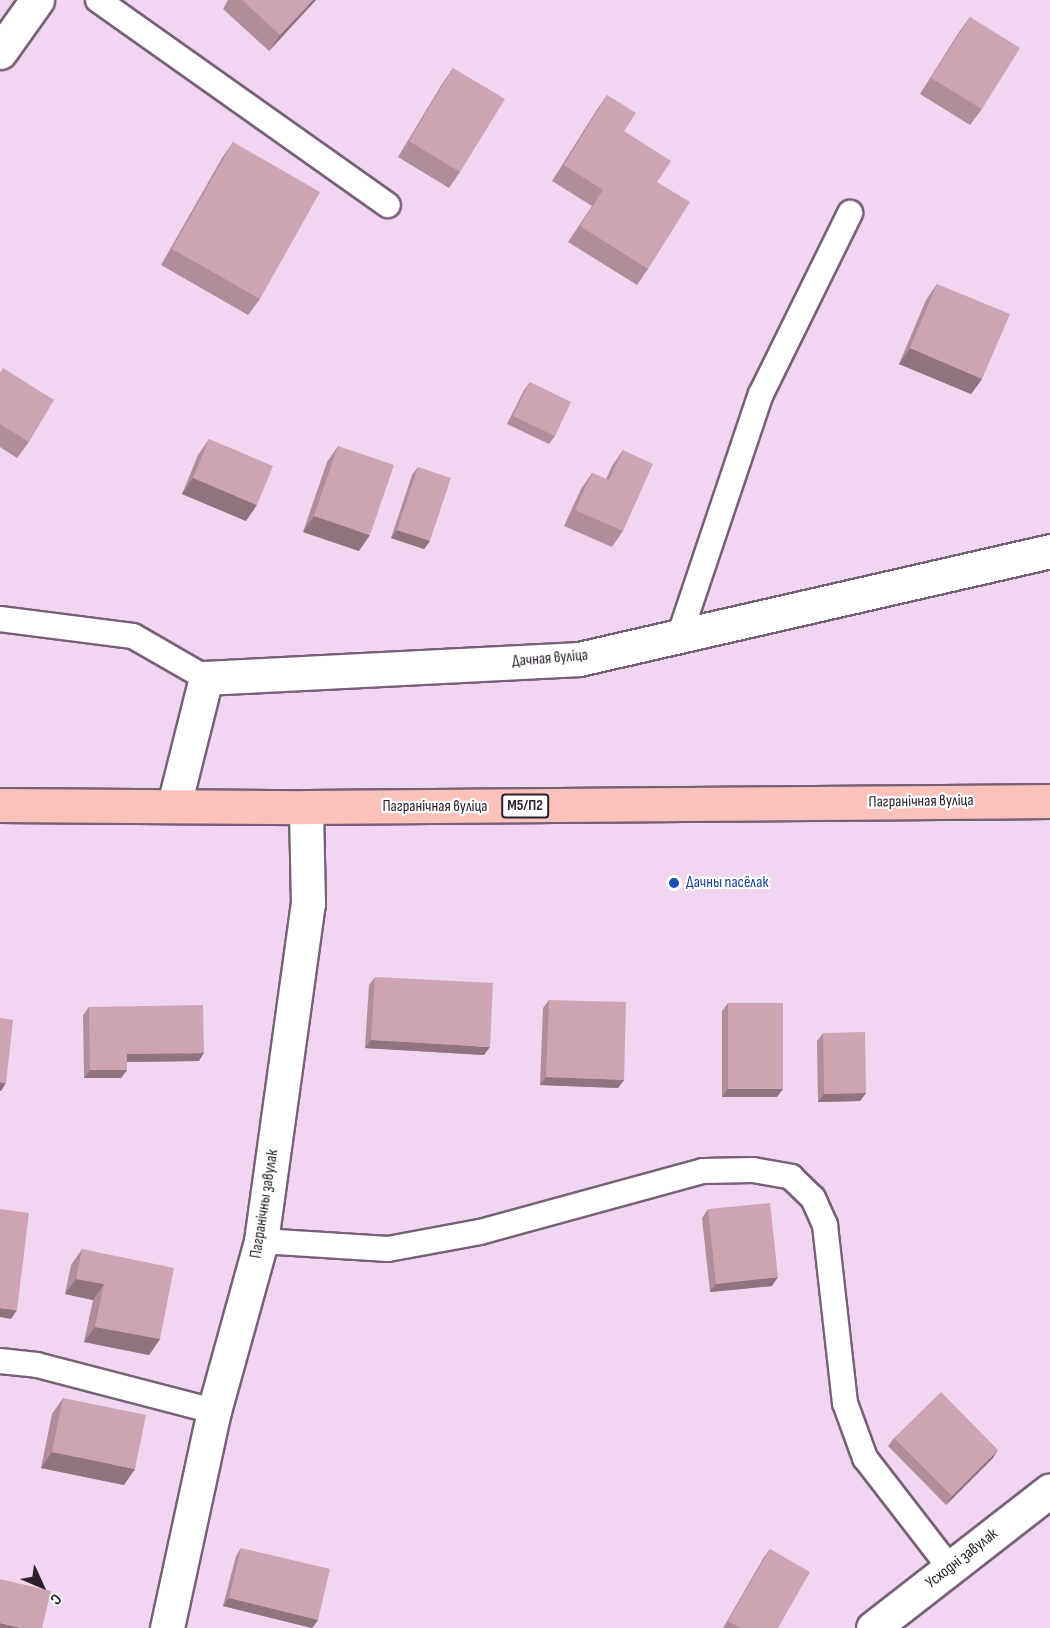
<!DOCTYPE html>
<html>
<head>
<meta charset="utf-8">
<style>
	body { margin:0 }
	#map { position:relative; width:1050px; height:1628px; overflow:hidden; background:#f1d6f1; font-family:"Sofia Sans Condensed",sans-serif }
	div>[style] { position:absolute }
	[style*='--x'] { left:calc(var(--x)*1px); top:calc(var(--y)*1px); width:calc(var(--w)*1px); rotate:calc(var(--a)*1deg) }
	.roads { filter:drop-shadow(2px 0 #776078) drop-shadow(-2px 0 #776078) drop-shadow(0 2px #776078) drop-shadow(0 -2px #776078) }
	.service>* { height:24px; margin:-12px; padding:0 12px; transform-origin:12px; border-radius:12px; background:#fff }
	.minor>* { height:33px; margin:-16.5px; padding:0 16.5px; transform-origin:16.5px; border-radius:16.5px; background:#fff }
	.primary>* { height:33px; margin:-16.5px; padding:0 16.5px; transform-origin:16.5px; border-radius:16.5px; background:#fbc2bb }
	.wall>* { inset:0; background:#b18d9b }
	.shaded-wall>* { inset:0; background:#90737e }
	.building>* { inset:0; background:#cea4b4 }
	.dots>* { width:16px; height:16px; translate:-50% -50%; box-sizing:border-box; border:3px solid #fff; border-radius:50% }
	span { translate:-50% -50%; white-space:nowrap; text-align:center; line-height:1.15; -webkit-text-stroke:4.5px #fff; paint-order:stroke }
	.shield-label span { padding:2px 4px; background:#fff; border:2px solid; border-radius:4px; -webkit-text-stroke-width:0 }
	.shield-label { font-size:15px; color:#2b212c; font-weight:700 }
	.street-label { font-size:16px; color:#2b212c }
	.transit-label { font-size:16px; color:#164399 }
	.left { translate:0 -50%; text-align:left }
	.north { position:absolute; left:12px; top:1556px; width:60px; height:60px; -webkit-text-stroke:4px #fff; paint-order:stroke; rotate:134deg; font-size:16px; font-weight:700; line-height:24px; text-align:center; color:#2b212c }
	.north::after { content:''; display:block; margin:auto; width:21px; height:27px; background:#2b212c; clip-path:polygon(50% 0,100% 100%,50% 72%,0 100%) }
</style>
</head>
<body>
<div id="map">
	<div class="roads">
		<div class="service">
			<i style="--x:98;--y:0;--w:355;--a:35.3"></i>
			<i style="--x:0;--y:619;--w:134;--a:7.3"></i>
			<i style="--x:133;--y:636;--w:84;--a:29.9"></i>
			<i style="--x:680;--y:634;--w:253;--a:-71.4"></i>
			<i style="--x:761;--y:394;--w:202;--a:-63.8"></i>
			<i style="--x:261;--y:1241;--w:127;--a:3.6"></i>
			<i style="--x:388;--y:1249;--w:94;--a:-10.5"></i>
			<i style="--x:480;--y:1232;--w:231;--a:-15.3"></i>
			<i style="--x:703;--y:1171;--w:50;--a:-1.1"></i>
			<i style="--x:753;--y:1170;--w:39;--a:10"></i>
			<i style="--x:791;--y:1177;--w:30;--a:44"></i>
			<i style="--x:813;--y:1198;--w:30;--a:66"></i>
			<i style="--x:825;--y:1225;--w:179;--a:83.6"></i>
			<i style="--x:845;--y:1403;--w:59;--a:70"></i>
			<i style="--x:865;--y:1458;--w:139;--a:52.3"></i>
			<i style="--x:0;--y:1361;--w:37;--a:6"></i>
			<i style="--x:37;--y:1365;--w:183;--a:14.6"></i>
		</div>
		<div class="minor">
			<i style="--x:0;--y:52;--w:64;--a:-54.6"></i>
			<i style="--x:174;--y:805;--w:131;--a:-75.9"></i>
			<i style="--x:206;--y:678;--w:373;--a:-2.9"></i>
			<i style="--x:579;--y:659;--w:483;--a:-12.9"></i>
			<i style="--x:167;--y:1628;--w:222;--a:-77.8"></i>
			<i style="--x:214;--y:1411;--w:176;--a:-74.5"></i>
			<i style="--x:261;--y:1241;--w:340;--a:-82.1"></i>
			<i style="--x:308;--y:904;--w:97;--a:-91.2"></i>
			<i style="--x:873;--y:1628;--w:224;--a:-37.9"></i>
		</div>
		<div class="primary">
			<i style="--x:0;--y:805;--w:306;--a:0.4"></i>
			<i style="--x:306;--y:807;--w:744;--a:-0.46"></i>
		</div>
	</div>
	<div class="wall">
		<i style="clip-path:polygon(228px 0,316px 0,269px 51px,223px 9px)"></i>
		<i style="clip-path:polygon(970px 17px,982px 109px,970px 125px,920px 94px,959px 32px)"></i>
		<i style="clip-path:polygon(453px 68px,460px 172px,449px 188px,398px 157px,442px 84px)"></i>
		<i style="clip-path:polygon(607px 95px,624px 131px,657px 182px,648px 269px,637px 285px,568px 242px,592px 206px,552px 181px,596px 111px)"></i>
		<i style="clip-path:polygon(233px 142px,260px 299px,248px 315px,161px 265px,222px 158px)"></i>
		<i style="clip-path:polygon(937px 284px,982px 379px,971px 394px,899px 364px,926px 300px)"></i>
		<i style="clip-path:polygon(0 373px,29px 442px,17px 458px,0 447px)"></i>
		<i style="clip-path:polygon(530px 382px,555px 436px,549px 444px,507px 424px,524px 390px)"></i>
		<i style="clip-path:polygon(209px 439px,246px 521px,182px 494px,198px 455px)"></i>
		<i style="clip-path:polygon(338px 446px,359px 551px,303px 532px,327px 462px)"></i>
		<i style="clip-path:polygon(623px 450px,623px 531px,612px 547px,564px 526px,581px 489px,592px 473px,606px 479px,612px 466px)"></i>
		<i style="clip-path:polygon(418px 467px,430px 541px,424px 549px,391px 538px,412px 475px)"></i>
		<i style="clip-path:polygon(375px 977px,484px 1055px,365px 1048px,369px 985px)"></i>
		<i style="clip-path:polygon(549px 1000px,624px 1080px,618px 1088px,540px 1085px,543px 1008px)"></i>
		<i style="clip-path:polygon(728px 1003px,777px 1097px,722px 1097px,722px 1011px)"></i>
		<i style="clip-path:polygon(89px 1007px,199px 1061px,127px 1062px,127px 1070px,121px 1078px,84px 1078px,83px 1015px)"></i>
		<i style="clip-path:polygon(823px 1033px,866px 1093px,860px 1101px,818px 1102px,817px 1041px)"></i>
		<i style="clip-path:polygon(708px 1209px,772px 1286px,710px 1292px,702px 1218px)"></i>
		<i style="clip-path:polygon(82px 1249px,160px 1339px,149px 1355px,84px 1342px,93px 1300px,65px 1294px,71px 1265px)"></i>
		<i style="clip-path:polygon(63px 1398px,124px 1485px,41px 1468px,52px 1414px)"></i>
		<i style="clip-path:polygon(894px 1438px,993px 1458px,946px 1505px,888px 1446px)"></i>
		<i style="clip-path:polygon(241px 1548px,318px 1620px,312px 1628px,223px 1606px,236px 1556px)"></i>
		<i style="clip-path:polygon(770px 1549px,778px 1628px,723px 1628px,764px 1557px)"></i>
	</div>
	<div class="shaded-wall">
		<i style="clip-path:polygon(313px 0,316px 0,269px 51px,280px 35px)"></i>
		<i style="clip-path:polygon(910px 348px,982px 379px,971px 394px,899px 364px)"></i>
		<i style="clip-path:polygon(193px 478px,257px 505px,246px 521px,182px 494px)"></i>
		<i style="clip-path:polygon(314px 516px,370px 535px,359px 551px,303px 532px)"></i>
		<i style="clip-path:polygon(397px 530px,430px 541px,424px 549px,391px 538px)"></i>
		<i style="clip-path:polygon(371px 1040px,490px 1047px,484px 1055px,365px 1048px)"></i>
		<i style="clip-path:polygon(204px 1053px,199px 1061px,121px 1062px,127px 1054px)"></i>
		<i style="clip-path:polygon(90px 1070px,127px 1070px,121px 1078px,84px 1078px)"></i>
		<i style="clip-path:polygon(546px 1077px,624px 1080px,618px 1088px,540px 1085px)"></i>
		<i style="clip-path:polygon(0 1082px,6px 1083px,1px 1091px,0 1091px)"></i>
		<i style="clip-path:polygon(728px 1089px,783px 1089px,777px 1097px,722px 1097px)"></i>
		<i style="clip-path:polygon(866px 1093px,860px 1101px,818px 1102px,824px 1094px)"></i>
		<i style="clip-path:polygon(778px 1277px,772px 1286px,710px 1292px,716px 1284px)"></i>
		<i style="clip-path:polygon(76px 1279px,104px 1284px,93px 1300px,65px 1294px)"></i>
		<i style="clip-path:polygon(0 1308px,17px 1310px,11px 1319px,0 1317px)"></i>
		<i style="clip-path:polygon(95px 1327px,160px 1339px,149px 1355px,84px 1342px)"></i>
		<i style="clip-path:polygon(998px 1450px,993px 1458px,946px 1505px,952px 1496px)"></i>
		<i style="clip-path:polygon(52px 1452px,135px 1469px,124px 1485px,41px 1468px)"></i>
		<i style="clip-path:polygon(229px 1598px,318px 1620px,312px 1628px,223px 1606px)"></i>
		<i style="clip-path:polygon(0 1623px,21px 1628px,0 1628px)"></i>
	</div>
	<div class="building">
		<i style="clip-path:polygon(242px 0,313px 0,280px 35px)"></i>
		<i style="clip-path:polygon(970px 17px,1020px 48px,982px 109px,931px 78px)"></i>
		<i style="clip-path:polygon(453px 68px,505px 99px,460px 172px,409px 141px)"></i>
		<i style="clip-path:polygon(607px 95px,636px 113px,624px 131px,671px 161px,657px 182px,690px 202px,648px 269px,580px 226px,603px 190px,564px 165px)"></i>
		<i style="clip-path:polygon(233px 142px,320px 192px,260px 299px,172px 249px)"></i>
		<i style="clip-path:polygon(937px 284px,1010px 314px,982px 379px,910px 348px)"></i>
		<i style="clip-path:polygon(3px 368px,54px 400px,29px 442px,0 424px,0 373px)"></i>
		<i style="clip-path:polygon(530px 382px,571px 402px,555px 436px,513px 416px)"></i>
		<i style="clip-path:polygon(209px 439px,273px 466px,257px 505px,193px 478px)"></i>
		<i style="clip-path:polygon(338px 446px,394px 465px,370px 535px,314px 516px)"></i>
		<i style="clip-path:polygon(623px 450px,653px 464px,623px 531px,575px 510px,592px 473px,609px 480px)"></i>
		<i style="clip-path:polygon(418px 467px,451px 478px,430px 541px,397px 530px)"></i>
		<i style="clip-path:polygon(375px 977px,493px 983px,490px 1047px,371px 1040px)"></i>
		<i style="clip-path:polygon(549px 1000px,626px 1002px,624px 1080px,546px 1077px)"></i>
		<i style="clip-path:polygon(728px 1003px,783px 1003px,783px 1089px,728px 1089px)"></i>
		<i style="clip-path:polygon(203px 1005px,204px 1053px,127px 1054px,127px 1070px,90px 1070px,89px 1007px)"></i>
		<i style="clip-path:polygon(0 1018px,13px 1020px,6px 1083px,0 1082px)"></i>
		<i style="clip-path:polygon(865px 1032px,866px 1093px,824px 1094px,823px 1033px)"></i>
		<i style="clip-path:polygon(770px 1203px,778px 1277px,716px 1284px,708px 1209px)"></i>
		<i style="clip-path:polygon(0 1209px,29px 1213px,17px 1310px,0 1308px)"></i>
		<i style="clip-path:polygon(82px 1249px,174px 1268px,160px 1339px,95px 1327px,104px 1284px,76px 1279px)"></i>
		<i style="clip-path:polygon(941px 1392px,998px 1450px,952px 1496px,894px 1438px)"></i>
		<i style="clip-path:polygon(63px 1398px,146px 1415px,135px 1469px,52px 1452px)"></i>
		<i style="clip-path:polygon(241px 1548px,330px 1569px,318px 1620px,229px 1598px)"></i>
		<i style="clip-path:polygon(770px 1549px,810px 1572px,778px 1628px,741px 1628px,728px 1621px)"></i>
		<i style="clip-path:polygon(0 1579px,51px 1591px,42px 1628px,21px 1628px,0 1623px)"></i>
	</div>
	<div class="dots">
		<i style="left:674px;top:883px;background:#1a4fb4"></i>
	</div>
	<div class="shield-label">
		<span style="left:525px;top:806px">М5/П2</span>
	</div>
	<div class="street-label">
		<span style="left:550px;top:659px;rotate:-5deg">Дачная вуліца</span>
		<span style="left:921px;top:802px;rotate:-1deg">Пагранічная вуліца</span>
		<span style="left:435px;top:807px">Пагранічная вуліца</span>
		<span style="left:265px;top:1204px;rotate:-81deg">Пагранічны завулак</span>
		<span style="left:962px;top:1559px;rotate:-38deg">Усходні завулак</span>
	</div>
	<div class="transit-label">
		<span class="left" style="left:686px;top:883px">Дачны пасёлак</span>
	</div>
	<div class="north">С</div>
</div>
</body>
</html>
